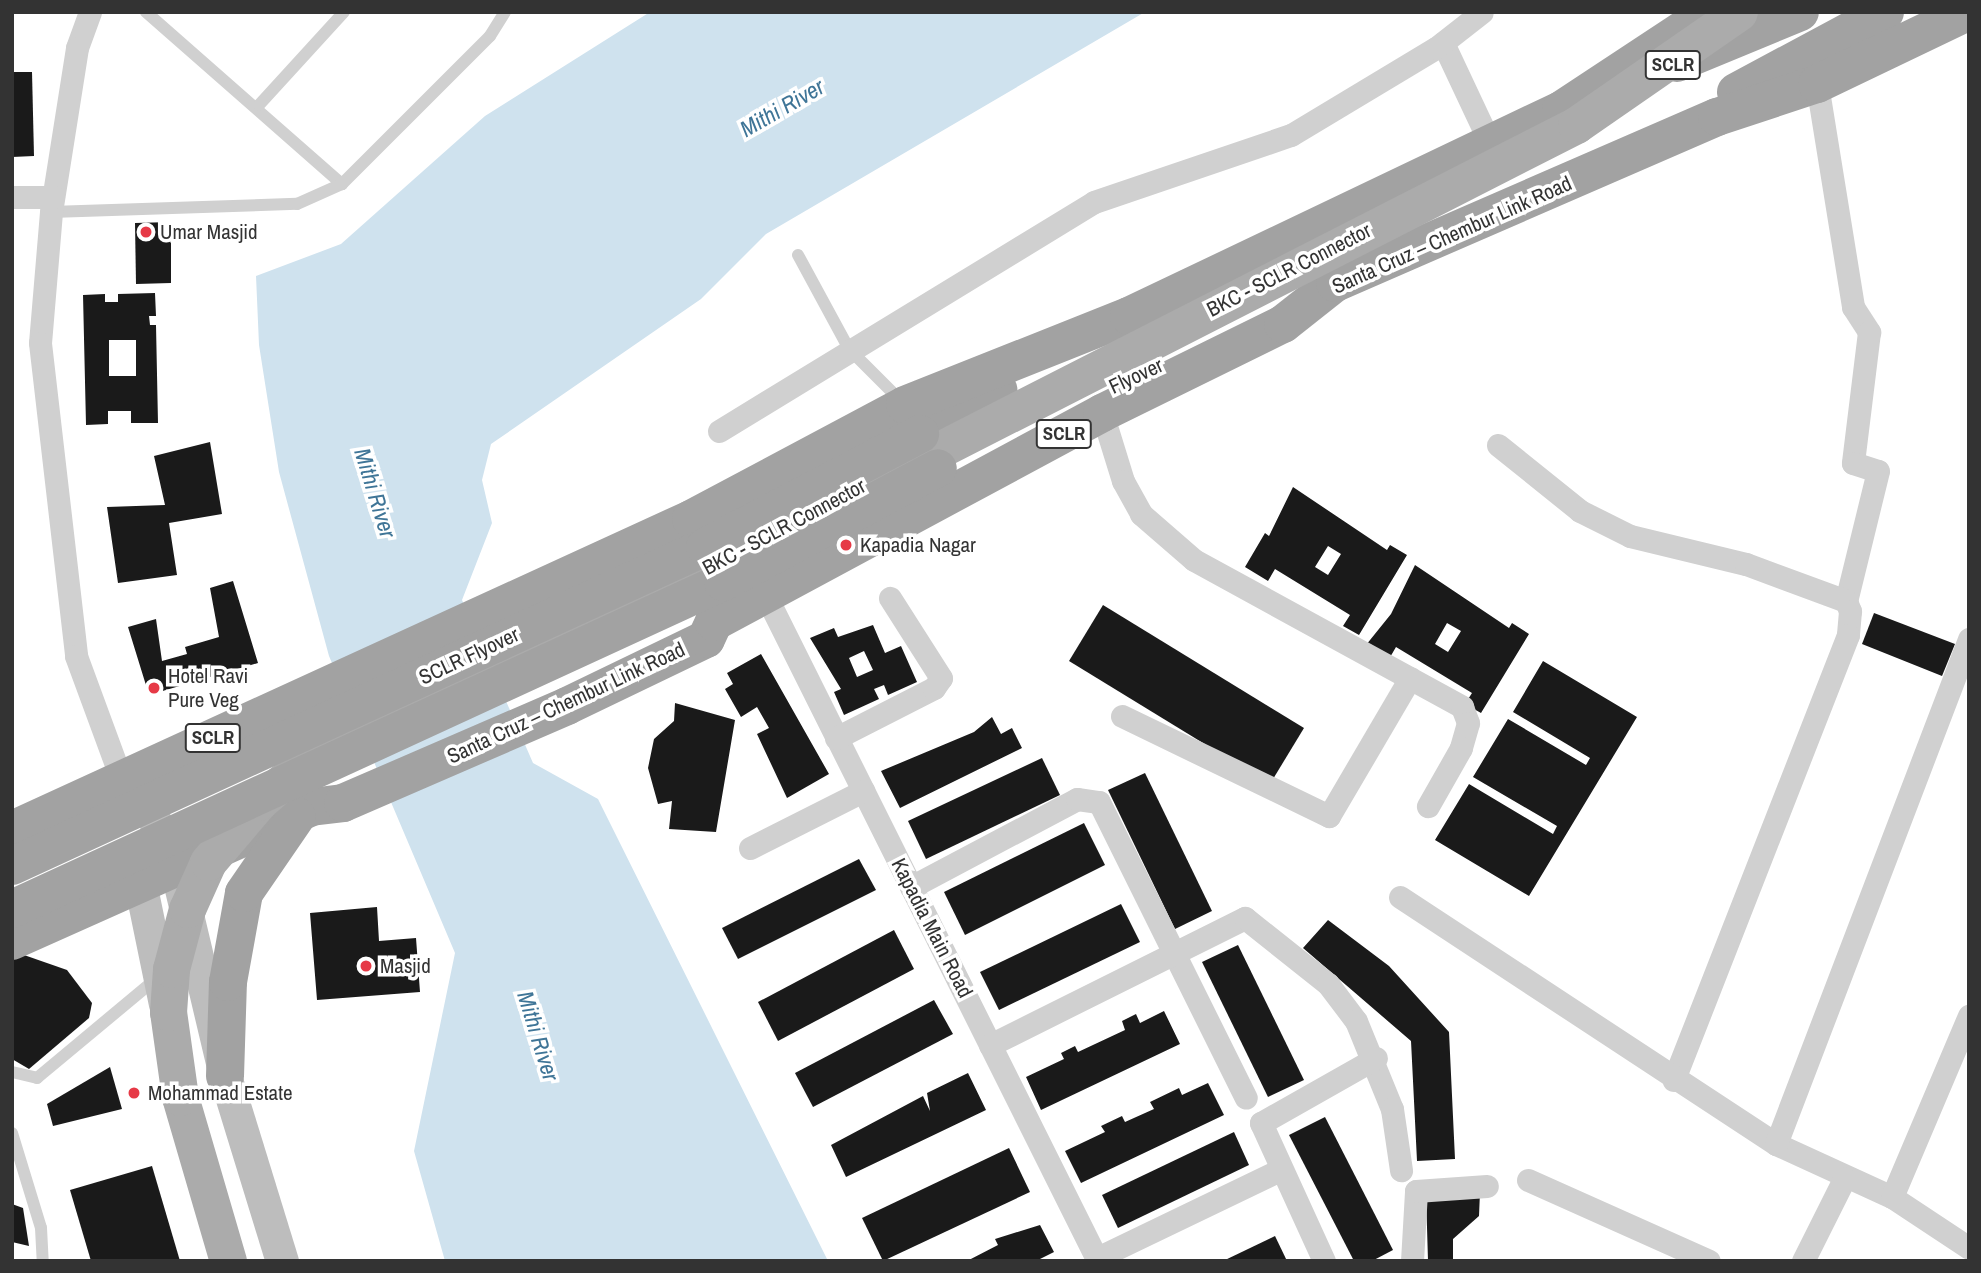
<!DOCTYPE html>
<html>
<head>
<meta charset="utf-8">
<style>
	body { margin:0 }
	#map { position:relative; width:1981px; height:1273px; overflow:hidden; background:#fff; font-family:"Archivo Narrow",sans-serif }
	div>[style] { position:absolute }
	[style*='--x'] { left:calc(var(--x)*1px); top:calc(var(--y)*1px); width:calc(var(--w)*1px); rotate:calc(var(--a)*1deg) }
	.water>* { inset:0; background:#cfe2ee }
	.building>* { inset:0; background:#1a1a1a }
	.service>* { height:12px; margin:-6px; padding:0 6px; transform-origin:6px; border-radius:6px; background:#d0d0d0 }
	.minor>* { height:23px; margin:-11.5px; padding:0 11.5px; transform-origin:11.5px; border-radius:11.5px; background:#d0d0d0 }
	.secondary>* { height:33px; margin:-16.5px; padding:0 16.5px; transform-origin:16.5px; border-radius:16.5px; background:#bdbdbd }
	.trunk>* { height:38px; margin:-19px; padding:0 19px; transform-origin:19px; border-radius:19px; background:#a2a2a2 }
	.primary-bridge>* { height:37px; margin:-18.5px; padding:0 18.5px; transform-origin:18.5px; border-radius:18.5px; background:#ababab }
	.trunk-bridge>* { height:38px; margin:-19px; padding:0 19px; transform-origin:19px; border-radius:19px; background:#a2a2a2 }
	.dots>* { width:19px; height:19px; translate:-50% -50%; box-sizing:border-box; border:4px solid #fff; border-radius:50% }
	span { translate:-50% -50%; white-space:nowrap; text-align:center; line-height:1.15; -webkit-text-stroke:7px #fff; paint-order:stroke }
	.shield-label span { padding:2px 5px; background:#fff; border:2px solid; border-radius:5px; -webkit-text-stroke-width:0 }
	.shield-label { font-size:19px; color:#333; font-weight:700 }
	.poi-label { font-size:21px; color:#333 }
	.left { translate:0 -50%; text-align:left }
	.street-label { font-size:21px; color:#333 }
	.water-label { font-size:23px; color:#3f7597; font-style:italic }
	.frame { position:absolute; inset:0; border:14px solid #333; pointer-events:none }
</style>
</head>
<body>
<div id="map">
	<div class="water">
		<i style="clip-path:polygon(650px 12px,1145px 12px,766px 234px,701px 299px,491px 444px,482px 480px,492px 523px,462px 600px,533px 763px,598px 799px,828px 1261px,445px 1261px,414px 1151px,455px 953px,329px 656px,279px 472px,259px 345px,256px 276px,341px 244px,485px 116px)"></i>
	</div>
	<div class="building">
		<i style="clip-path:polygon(12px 72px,32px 72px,34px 156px,12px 157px)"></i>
		<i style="clip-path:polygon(171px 222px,171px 283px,136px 284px,135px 223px)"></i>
		<i style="clip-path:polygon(evenodd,155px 293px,156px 316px,149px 316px,150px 325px,156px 325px,158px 423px,131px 423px,131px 411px,108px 411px,108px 424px,86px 425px,83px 295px,105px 294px,105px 302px,118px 302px,118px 294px,155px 293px,109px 340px,136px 340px,136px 376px,109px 376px,109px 340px)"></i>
		<i style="clip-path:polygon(210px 442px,222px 514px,169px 523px,177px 575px,118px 583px,107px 507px,165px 505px,154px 456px)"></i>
		<i style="clip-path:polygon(evenodd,1293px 487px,1387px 550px,1390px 545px,1407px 555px,1359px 635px,1343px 626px,1350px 615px,1275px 569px,1268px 581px,1245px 567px,1265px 533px,1269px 536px,1293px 487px,1328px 546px,1341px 554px,1328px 575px,1315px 567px,1328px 546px)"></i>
		<i style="clip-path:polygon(evenodd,1415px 565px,1509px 628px,1512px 623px,1529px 634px,1481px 713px,1465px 704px,1472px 693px,1396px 647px,1389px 659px,1366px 645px,1391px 614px,1415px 565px,1447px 623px,1461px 631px,1448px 652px,1435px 644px,1447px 623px)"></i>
		<i style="clip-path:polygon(233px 581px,258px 663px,149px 695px,128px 627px,156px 619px,162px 661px,187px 654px,185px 647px,219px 637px,210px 588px)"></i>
		<i style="clip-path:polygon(1103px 605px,1304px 728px,1270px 784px,1069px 661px)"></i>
		<i style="clip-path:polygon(1874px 613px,1955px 644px,1942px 676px,1862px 644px)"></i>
		<i style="clip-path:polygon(evenodd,873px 625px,885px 653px,901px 646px,917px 682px,888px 695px,884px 685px,874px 689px,879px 699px,844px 715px,834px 692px,841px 689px,810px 638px,834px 628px,838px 637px,873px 625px,864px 651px,873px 670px,857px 677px,849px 658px,864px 651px)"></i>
		<i style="clip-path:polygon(761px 654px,829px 774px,787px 798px,757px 734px,769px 728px,757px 707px,741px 717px,725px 689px,733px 684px,727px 673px)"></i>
		<i style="clip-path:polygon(1543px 661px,1637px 717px,1529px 896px,1435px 840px,1469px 784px,1553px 834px,1557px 826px,1473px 777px,1508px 719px,1586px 765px,1590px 758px,1513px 712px)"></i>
		<i style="clip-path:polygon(675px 703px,735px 720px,716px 832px,669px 829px,672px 801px,658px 804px,648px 768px,654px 739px,674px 721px)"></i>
		<i style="clip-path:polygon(992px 717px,1001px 734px,1012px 728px,1022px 748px,900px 808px,881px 771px,974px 732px)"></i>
		<i style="clip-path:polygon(1042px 758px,1060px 795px,926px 859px,908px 821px)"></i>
		<i style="clip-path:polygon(1145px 773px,1212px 911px,1175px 929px,1108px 790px)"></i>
		<i style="clip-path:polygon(1084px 823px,1105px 865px,965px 935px,944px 892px)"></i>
		<i style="clip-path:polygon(859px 859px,876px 890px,738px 959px,722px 928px)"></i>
		<i style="clip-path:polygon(1121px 904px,1140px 942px,999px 1010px,980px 972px)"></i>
		<i style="clip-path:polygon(377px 907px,379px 941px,416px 938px,420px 992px,317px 1000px,310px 913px)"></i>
		<i style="clip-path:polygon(1328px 920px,1389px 966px,1449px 1032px,1455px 1159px,1417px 1161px,1411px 1041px,1303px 948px)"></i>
		<i style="clip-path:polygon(894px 930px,914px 969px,778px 1041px,758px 1002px)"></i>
		<i style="clip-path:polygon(1238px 945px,1304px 1080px,1268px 1097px,1202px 962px)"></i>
		<i style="clip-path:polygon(24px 955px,67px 970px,92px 1003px,89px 1018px,29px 1069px,12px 1059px,12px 960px)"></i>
		<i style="clip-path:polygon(934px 1000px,953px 1034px,813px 1107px,795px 1073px)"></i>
		<i style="clip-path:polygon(1164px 1011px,1180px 1044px,1041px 1110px,1026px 1077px,1064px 1059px,1061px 1053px,1075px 1046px,1078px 1052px,1125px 1030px,1122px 1021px,1136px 1014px,1140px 1023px)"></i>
		<i style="clip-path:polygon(110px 1067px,122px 1109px,53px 1126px,47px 1104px)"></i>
		<i style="clip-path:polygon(968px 1073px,986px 1110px,846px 1177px,831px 1145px,923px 1096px,930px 1111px,927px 1093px)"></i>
		<i style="clip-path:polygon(1208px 1083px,1224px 1115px,1081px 1183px,1065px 1151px,1105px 1132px,1101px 1126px,1122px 1116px,1125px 1122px,1154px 1109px,1150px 1102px,1179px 1088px,1182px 1095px)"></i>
		<i style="clip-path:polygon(1325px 1117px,1393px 1250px,1372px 1261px,1354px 1261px,1289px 1135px)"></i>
		<i style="clip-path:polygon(1234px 1132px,1249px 1165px,1118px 1228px,1102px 1195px)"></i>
		<i style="clip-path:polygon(1009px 1148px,1030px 1192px,883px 1261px,862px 1218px)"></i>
		<i style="clip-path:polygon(152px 1166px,180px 1261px,91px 1261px,70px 1190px)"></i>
		<i style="clip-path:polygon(1480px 1192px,1479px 1216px,1453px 1239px,1453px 1261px,1428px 1261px,1426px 1194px)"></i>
		<i style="clip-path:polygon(12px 1204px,23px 1208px,29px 1246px,12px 1242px)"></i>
		<i style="clip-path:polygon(1040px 1225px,1054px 1252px,1036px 1261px,967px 1261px,998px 1245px,995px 1239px)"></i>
		<i style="clip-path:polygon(1275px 1236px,1287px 1261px,1223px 1261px)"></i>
	</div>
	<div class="service">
		<i style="--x:146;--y:12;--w:261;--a:41.3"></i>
		<i style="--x:259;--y:105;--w:126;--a:-47.6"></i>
		<i style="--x:51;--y:212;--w:246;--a:-1.9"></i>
		<i style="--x:297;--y:204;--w:49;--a:-24"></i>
		<i style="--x:342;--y:184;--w:209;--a:-45"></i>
		<i style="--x:490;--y:36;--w:28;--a:-58"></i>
		<i style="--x:798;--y:255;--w:107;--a:61.5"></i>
		<i style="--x:849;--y:349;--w:75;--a:45"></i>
		<i style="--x:12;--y:1072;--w:26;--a:13"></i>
		<i style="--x:37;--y:1078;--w:156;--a:-39.8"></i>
		<i style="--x:12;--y:1133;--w:99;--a:73"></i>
		<i style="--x:41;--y:1228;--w:33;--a:87"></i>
	</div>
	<div class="minor">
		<i style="--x:90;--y:12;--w:38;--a:110"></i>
		<i style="--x:77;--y:48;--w:166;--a:99"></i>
		<i style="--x:51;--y:212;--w:131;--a:94.8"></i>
		<i style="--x:40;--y:343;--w:315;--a:83.4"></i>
		<i style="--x:76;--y:656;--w:113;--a:69.8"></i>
		<i style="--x:1443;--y:43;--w:110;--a:64.8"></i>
		<i style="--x:1817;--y:84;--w:226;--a:80.8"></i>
		<i style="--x:1853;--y:307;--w:30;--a:57"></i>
		<i style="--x:1869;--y:332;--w:132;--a:97"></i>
		<i style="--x:1853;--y:463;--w:26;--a:18"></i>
		<i style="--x:1878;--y:471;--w:134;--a:103.8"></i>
		<i style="--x:12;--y:197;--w:41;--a:0"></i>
		<i style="--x:1102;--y:413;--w:71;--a:72.8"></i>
		<i style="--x:1123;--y:481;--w:38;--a:61"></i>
		<i style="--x:1141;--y:514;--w:70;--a:41"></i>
		<i style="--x:1194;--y:560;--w:306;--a:28.7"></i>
		<i style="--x:1462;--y:707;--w:17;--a:69"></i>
		<i style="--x:1468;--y:723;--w:26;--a:106"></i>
		<i style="--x:1461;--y:748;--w:67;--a:119.6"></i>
		<i style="--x:719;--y:431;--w:439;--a:-31.4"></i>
		<i style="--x:1094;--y:202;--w:208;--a:-18.8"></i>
		<i style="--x:1291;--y:135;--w:169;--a:-31"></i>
		<i style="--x:1436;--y:48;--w:58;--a:-38"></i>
		<i style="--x:1498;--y:445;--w:105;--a:38.8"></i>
		<i style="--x:1580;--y:511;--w:56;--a:26.6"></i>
		<i style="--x:1630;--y:536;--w:119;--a:13.6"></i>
		<i style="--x:1746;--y:564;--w:107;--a:20.3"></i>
		<i style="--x:1846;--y:601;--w:11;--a:68"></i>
		<i style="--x:1850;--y:611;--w:24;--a:95"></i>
		<i style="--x:1848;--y:635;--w:478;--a:111.4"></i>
		<i style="--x:766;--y:596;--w:743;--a:63.47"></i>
		<i style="--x:1122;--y:716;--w:230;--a:25.8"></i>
		<i style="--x:1329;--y:816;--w:160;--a:-59.6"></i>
		<i style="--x:836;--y:738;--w:110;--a:-27"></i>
		<i style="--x:934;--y:688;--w:12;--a:-55"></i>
		<i style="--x:941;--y:678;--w:95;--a:-122.5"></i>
		<i style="--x:750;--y:848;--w:127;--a:-26.8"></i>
		<i style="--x:911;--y:887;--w:188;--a:-27.9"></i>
		<i style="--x:1077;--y:799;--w:22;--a:8"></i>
		<i style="--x:1099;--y:802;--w:330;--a:63.6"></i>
		<i style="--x:1400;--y:897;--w:450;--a:33.3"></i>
		<i style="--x:1776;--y:1144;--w:128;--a:24.6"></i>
		<i style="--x:1892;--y:1197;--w:92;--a:33.5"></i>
		<i style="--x:990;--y:1045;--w:285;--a:-26.5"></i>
		<i style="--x:1245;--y:918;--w:106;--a:38.5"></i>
		<i style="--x:1328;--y:984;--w:46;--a:52.9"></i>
		<i style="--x:1356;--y:1021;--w:95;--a:67.8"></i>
		<i style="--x:1392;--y:1109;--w:62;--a:81.6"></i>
		<i style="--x:1776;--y:1144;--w:541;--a:-69.08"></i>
		<i style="--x:1528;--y:1180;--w:198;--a:24.1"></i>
		<i style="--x:1892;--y:1197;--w:197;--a:-67"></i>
		<i style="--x:1097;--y:1258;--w:203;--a:-25.7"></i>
		<i style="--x:1324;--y:1261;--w:152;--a:-114.5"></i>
		<i style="--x:1261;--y:1123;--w:132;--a:-29.5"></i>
		<i style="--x:1412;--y:1261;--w:70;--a:-86.7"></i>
		<i style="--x:1416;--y:1191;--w:71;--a:-4"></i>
		<i style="--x:1803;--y:1261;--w:92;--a:-63.4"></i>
	</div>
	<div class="secondary">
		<i style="--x:136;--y:779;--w:98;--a:65.8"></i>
		<i style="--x:176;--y:868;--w:214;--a:76.7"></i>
		<i style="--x:225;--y:1076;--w:194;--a:72.9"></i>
		<i style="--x:135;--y:858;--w:149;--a:78.4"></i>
	</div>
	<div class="trunk">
		<i style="--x:1677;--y:63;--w:133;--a:-22.5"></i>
		<i style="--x:1736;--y:92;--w:169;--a:-28.2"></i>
		<i style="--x:920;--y:434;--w:90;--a:-29.4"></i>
		<i style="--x:12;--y:830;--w:747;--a:-24.61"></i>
		<i style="--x:691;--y:519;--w:242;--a:-28"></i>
		<i style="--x:905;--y:405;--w:241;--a:-21.7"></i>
		<i style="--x:1129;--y:316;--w:479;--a:-25.5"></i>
		<i style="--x:1561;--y:110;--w:158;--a:-33.4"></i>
		<i style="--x:12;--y:941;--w:328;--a:-24.1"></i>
		<i style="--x:311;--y:807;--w:32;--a:-7"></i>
		<i style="--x:343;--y:803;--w:244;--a:-23.4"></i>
		<i style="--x:567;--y:706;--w:154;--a:-25.7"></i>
		<i style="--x:706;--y:639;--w:19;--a:-65"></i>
		<i style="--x:714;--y:622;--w:441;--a:-28.3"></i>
		<i style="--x:1102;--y:413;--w:202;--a:-26.2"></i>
		<i style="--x:1283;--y:324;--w:66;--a:-38.3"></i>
		<i style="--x:1335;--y:283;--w:417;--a:-23.5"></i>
		<i style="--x:1717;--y:117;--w:105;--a:-18.3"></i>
		<i style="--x:1817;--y:84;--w:166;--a:-25.6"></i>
		<i style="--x:225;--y:1076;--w:94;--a:-88.2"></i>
		<i style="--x:228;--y:982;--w:90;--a:-79.8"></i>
		<i style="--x:244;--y:893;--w:93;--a:-55.5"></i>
	</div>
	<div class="primary-bridge">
		<i style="--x:228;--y:1261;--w:171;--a:-106.3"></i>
		<i style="--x:180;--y:1097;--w:86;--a:-98"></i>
		<i style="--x:168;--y:1012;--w:43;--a:-86"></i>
		<i style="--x:171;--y:969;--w:62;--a:-75.1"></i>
		<i style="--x:187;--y:909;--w:51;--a:-65.9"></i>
		<i style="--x:208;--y:862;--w:79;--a:-49.6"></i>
		<i style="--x:259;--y:802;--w:57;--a:-40.7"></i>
		<i style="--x:302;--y:765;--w:56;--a:-34.8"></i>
		<i style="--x:348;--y:733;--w:403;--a:-24.7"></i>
		<i style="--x:714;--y:565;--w:968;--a:-27.04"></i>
		<i style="--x:1576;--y:125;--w:198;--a:-34.7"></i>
	</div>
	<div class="trunk-bridge">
		<i style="--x:12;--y:866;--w:763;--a:-24.72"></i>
		<i style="--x:705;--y:547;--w:243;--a:-27.7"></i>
		<i style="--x:12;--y:909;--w:783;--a:-24.7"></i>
		<i style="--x:723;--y:582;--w:243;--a:-27.9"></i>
	</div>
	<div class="dots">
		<i style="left:146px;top:232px;background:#e63946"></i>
		<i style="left:846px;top:545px;background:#e63946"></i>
		<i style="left:154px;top:688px;background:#e63946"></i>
		<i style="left:366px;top:966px;background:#e63946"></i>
		<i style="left:134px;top:1093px;background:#e63946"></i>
	</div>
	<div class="shield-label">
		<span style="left:1673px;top:65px">SCLR</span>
		<span style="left:1064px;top:434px">SCLR</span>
		<span style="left:213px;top:738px">SCLR</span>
	</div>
	<div class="poi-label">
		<span class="left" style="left:160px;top:232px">Umar Masjid</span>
		<span class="left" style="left:860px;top:545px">Kapadia Nagar</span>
		<span class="left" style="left:168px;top:688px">Hotel Ravi<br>Pure Veg</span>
		<span class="left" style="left:380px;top:966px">Masjid</span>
		<span class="left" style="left:148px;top:1093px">Mohammad Estate</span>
	</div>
	<div class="street-label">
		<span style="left:1452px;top:235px;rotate:-24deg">Santa Cruz – Chembur Link Road</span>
		<span style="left:1289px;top:270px;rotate:-27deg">BKC - SCLR Connector</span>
		<span style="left:1136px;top:376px;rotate:-25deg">Flyover</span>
		<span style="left:784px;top:527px;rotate:-28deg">BKC - SCLR Connector</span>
		<span style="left:469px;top:656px;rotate:-25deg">SCLR Flyover</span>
		<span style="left:566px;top:703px;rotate:-25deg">Santa Cruz – Chembur Link Road</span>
		<span style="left:932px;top:928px;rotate:63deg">Kapadia Main Road</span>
	</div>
	<div class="water-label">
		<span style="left:782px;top:108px;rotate:-30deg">Mithi River</span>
		<span style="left:375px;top:493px;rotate:73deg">Mithi River</span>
		<span style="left:538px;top:1036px;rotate:73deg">Mithi River</span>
	</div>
	<div class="frame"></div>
</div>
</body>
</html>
